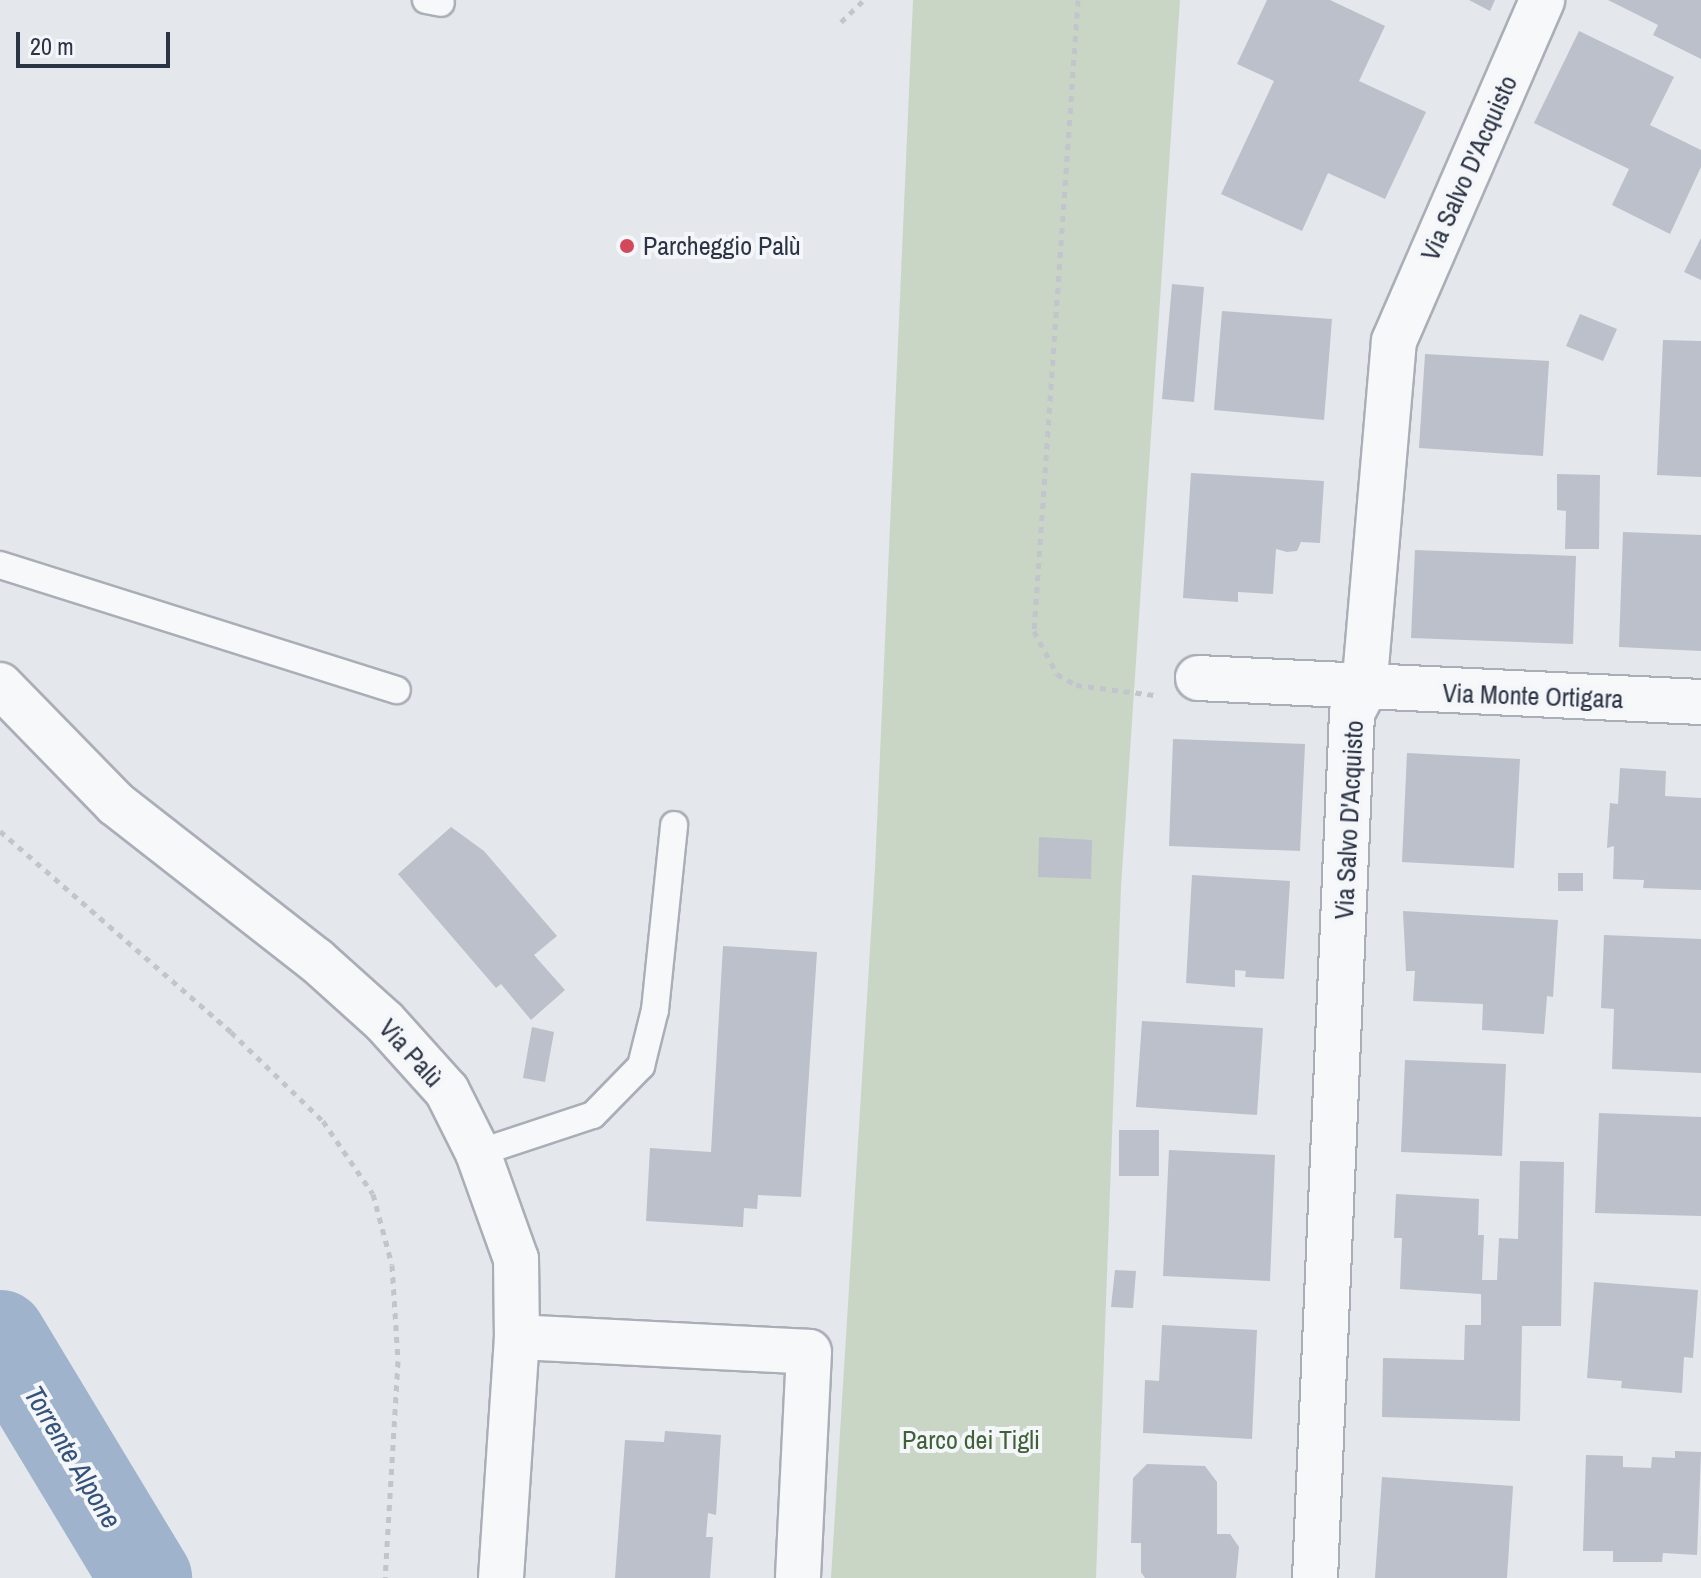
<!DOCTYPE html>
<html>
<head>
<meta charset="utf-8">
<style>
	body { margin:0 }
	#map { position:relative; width:1701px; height:1578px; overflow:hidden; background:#e4e7ec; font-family:"Archivo Narrow",sans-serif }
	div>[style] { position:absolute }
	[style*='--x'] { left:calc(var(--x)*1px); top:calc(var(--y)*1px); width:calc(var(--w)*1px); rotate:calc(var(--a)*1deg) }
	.green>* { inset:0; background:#c9d6c5 }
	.river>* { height:92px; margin:-46px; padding:0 46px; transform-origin:46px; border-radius:46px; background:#9fb4cc }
	.building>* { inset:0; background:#bbc0ca }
	.path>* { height:5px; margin-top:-2.5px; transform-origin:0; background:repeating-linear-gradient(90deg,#c2c5cb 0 6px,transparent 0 12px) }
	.roads { filter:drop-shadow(2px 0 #a9aeb7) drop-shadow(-2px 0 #a9aeb7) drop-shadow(0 2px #a9aeb7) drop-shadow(0 -2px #a9aeb7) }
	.service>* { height:26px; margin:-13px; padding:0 13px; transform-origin:13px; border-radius:13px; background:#f7f8fa }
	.minor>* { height:44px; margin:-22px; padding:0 22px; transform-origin:22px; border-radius:22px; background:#f7f8fa }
	.dots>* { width:22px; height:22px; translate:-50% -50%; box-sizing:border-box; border:4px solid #f4f6f9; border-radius:50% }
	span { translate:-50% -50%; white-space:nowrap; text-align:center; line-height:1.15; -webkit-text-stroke:8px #f4f6f9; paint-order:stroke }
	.street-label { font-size:26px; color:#2b3445 }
	.poi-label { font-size:26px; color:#2b3445 }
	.left { translate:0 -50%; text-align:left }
	.park-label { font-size:26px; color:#3f6138 }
	.water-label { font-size:28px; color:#34527a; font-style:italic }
	.scale { position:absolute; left:16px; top:32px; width:154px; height:36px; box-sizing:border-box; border:4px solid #2b3445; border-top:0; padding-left:10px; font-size:24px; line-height:28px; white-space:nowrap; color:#2b3445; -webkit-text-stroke:6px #f4f6f9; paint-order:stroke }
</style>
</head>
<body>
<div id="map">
	<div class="green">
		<i style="clip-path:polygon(913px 0,1180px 0,1121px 887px,1096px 1578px,831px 1578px,875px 869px)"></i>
	</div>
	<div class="river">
		<i style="--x:0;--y:1336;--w:283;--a:58.9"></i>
	</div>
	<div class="building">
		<i style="clip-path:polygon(1267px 0,1330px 0,1385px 26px,1359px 81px,1426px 112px,1385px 199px,1328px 173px,1302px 231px,1221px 194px,1274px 81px,1237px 64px)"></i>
		<i style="clip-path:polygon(1469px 0,1495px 0,1490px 11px)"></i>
		<i style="clip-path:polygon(1608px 0,1701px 0,1701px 59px,1653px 35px,1658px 25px)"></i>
		<i style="clip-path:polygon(1579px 31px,1674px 77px,1650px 125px,1701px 150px,1701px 167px,1670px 234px,1612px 205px,1629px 169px,1534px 123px)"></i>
		<i style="clip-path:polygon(1701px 238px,1701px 280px,1684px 272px)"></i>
		<i style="clip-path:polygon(1172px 284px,1204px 287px,1194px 402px,1162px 399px)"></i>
		<i style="clip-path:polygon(1222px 311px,1332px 319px,1324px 420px,1214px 410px)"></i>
		<i style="clip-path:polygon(1580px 314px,1617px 329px,1603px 361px,1566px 346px)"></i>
		<i style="clip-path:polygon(1663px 340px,1701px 341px,1701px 477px,1657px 475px)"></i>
		<i style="clip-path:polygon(1425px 354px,1549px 361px,1543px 456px,1419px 448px)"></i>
		<i style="clip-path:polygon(1191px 473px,1324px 481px,1320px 543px,1301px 542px,1297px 551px,1287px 552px,1276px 549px,1273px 594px,1238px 592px,1238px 602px,1183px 598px)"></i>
		<i style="clip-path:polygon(1557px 474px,1600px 475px,1599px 549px,1565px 549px,1566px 511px,1557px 510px)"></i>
		<i style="clip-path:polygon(1623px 532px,1701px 535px,1701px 651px,1619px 647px)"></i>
		<i style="clip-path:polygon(1415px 550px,1576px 556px,1573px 644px,1411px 638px)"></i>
		<i style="clip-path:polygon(1173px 739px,1305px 744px,1300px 851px,1169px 846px)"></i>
		<i style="clip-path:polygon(1407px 753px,1520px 759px,1514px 868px,1402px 862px)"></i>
		<i style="clip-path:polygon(1620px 768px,1666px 771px,1665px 796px,1701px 798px,1701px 890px,1643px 888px,1644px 880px,1613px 879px,1614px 846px,1607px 848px,1610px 803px,1618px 804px)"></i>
		<i style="clip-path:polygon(451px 827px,484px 851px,557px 936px,534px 955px,565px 990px,531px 1020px,501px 984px,496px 988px,398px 874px)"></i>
		<i style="clip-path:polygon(1039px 837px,1092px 840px,1091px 879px,1038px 877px)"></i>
		<i style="clip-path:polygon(1558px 873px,1583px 873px,1583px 891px,1558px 891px)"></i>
		<i style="clip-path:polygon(1192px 875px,1290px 881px,1284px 979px,1245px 977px,1246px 971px,1235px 970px,1235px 987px,1186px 983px)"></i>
		<i style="clip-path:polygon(1403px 911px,1558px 920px,1553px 997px,1547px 996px,1544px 1034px,1482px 1030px,1483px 1004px,1413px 1001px,1415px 971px,1406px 971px)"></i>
		<i style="clip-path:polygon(1604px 935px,1701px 939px,1701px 1073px,1612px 1069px,1614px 1009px,1601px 1008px)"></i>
		<i style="clip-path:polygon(723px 946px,817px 952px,801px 1197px,758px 1195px,757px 1209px,744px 1208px,743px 1227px,646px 1221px,650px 1148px,711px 1152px)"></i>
		<i style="clip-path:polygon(1142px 1021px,1263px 1028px,1257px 1115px,1136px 1107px)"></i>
		<i style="clip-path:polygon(532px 1027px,554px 1032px,545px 1082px,523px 1078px)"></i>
		<i style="clip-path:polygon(1405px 1060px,1506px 1064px,1502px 1156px,1401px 1152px)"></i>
		<i style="clip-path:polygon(1599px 1113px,1701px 1117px,1701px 1216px,1595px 1213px)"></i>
		<i style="clip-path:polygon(1119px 1130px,1159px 1130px,1159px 1176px,1119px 1176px)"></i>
		<i style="clip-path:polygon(1169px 1150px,1275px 1155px,1270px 1281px,1163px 1276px)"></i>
		<i style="clip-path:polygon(1520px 1161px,1564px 1162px,1561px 1326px,1522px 1326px,1520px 1421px,1382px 1417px,1383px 1358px,1464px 1360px,1465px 1325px,1481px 1325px,1481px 1294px,1400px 1289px,1402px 1238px,1394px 1238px,1396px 1194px,1479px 1199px,1478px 1235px,1484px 1235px,1482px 1280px,1497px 1280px,1499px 1238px,1518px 1239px)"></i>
		<i style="clip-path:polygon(1115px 1270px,1136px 1271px,1133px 1308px,1111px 1307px)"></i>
		<i style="clip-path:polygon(1594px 1282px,1698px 1290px,1693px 1358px,1684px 1357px,1682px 1393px,1621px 1388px,1622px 1381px,1587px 1378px)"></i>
		<i style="clip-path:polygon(1162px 1325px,1257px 1330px,1252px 1439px,1143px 1433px,1145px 1380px,1159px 1381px)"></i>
		<i style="clip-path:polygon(665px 1431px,721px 1435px,716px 1515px,708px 1513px,706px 1537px,713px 1537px,710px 1578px,615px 1578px,625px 1440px,664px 1442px)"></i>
		<i style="clip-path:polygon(1675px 1451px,1701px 1452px,1697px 1555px,1663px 1553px,1662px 1562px,1613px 1562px,1613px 1551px,1583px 1551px,1586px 1455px,1623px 1456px,1623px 1467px,1651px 1468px,1652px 1457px,1675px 1458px)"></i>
		<i style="clip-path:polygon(1147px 1464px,1205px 1466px,1217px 1482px,1217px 1534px,1230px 1534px,1239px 1547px,1236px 1578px,1145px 1578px,1141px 1572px,1141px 1543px,1131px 1543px,1133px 1478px)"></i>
		<i style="clip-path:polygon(1382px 1477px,1513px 1486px,1507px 1578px,1375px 1578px)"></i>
	</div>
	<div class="path">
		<i style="--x:1078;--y:0;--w:633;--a:93.99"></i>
		<i style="--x:1034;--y:631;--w:49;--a:61.9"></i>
		<i style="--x:1057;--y:674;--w:22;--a:30"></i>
		<i style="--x:1076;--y:685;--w:79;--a:7.3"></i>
		<i style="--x:841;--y:22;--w:32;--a:-44"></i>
		<i style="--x:0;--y:831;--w:306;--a:41"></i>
		<i style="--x:231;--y:1032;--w:128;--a:44.1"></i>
		<i style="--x:323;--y:1121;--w:88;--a:55.6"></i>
		<i style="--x:373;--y:1194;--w:73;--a:75"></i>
		<i style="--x:392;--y:1265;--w:96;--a:86.4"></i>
		<i style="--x:398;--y:1361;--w:217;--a:93.4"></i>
	</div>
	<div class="roads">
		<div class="service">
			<i style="--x:426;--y:0;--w:15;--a:11"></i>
			<i style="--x:0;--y:565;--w:416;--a:17.5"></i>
			<i style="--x:478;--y:1153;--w:121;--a:-18.3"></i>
			<i style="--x:593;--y:1115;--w:69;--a:-45.6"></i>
			<i style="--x:641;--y:1066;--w:58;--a:-76"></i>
			<i style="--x:655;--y:1010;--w:186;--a:-84.1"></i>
		</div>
		<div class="minor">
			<i style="--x:1198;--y:678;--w:504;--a:2.73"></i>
			<i style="--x:0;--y:685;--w:166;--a:45.7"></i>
			<i style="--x:116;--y:804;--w:254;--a:38"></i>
			<i style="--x:316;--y:960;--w:91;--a:41.9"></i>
			<i style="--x:384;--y:1021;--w:94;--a:48"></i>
			<i style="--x:447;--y:1091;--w:69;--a:63.4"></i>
			<i style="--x:478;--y:1153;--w:113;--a:70.3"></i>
			<i style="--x:516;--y:1259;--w:78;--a:89.3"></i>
			<i style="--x:517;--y:1337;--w:242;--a:93.8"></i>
			<i style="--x:517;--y:1337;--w:292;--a:2.9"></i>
			<i style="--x:809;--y:1352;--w:226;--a:92.8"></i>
			<i style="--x:1315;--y:1578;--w:866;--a:-87.55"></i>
			<i style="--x:1352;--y:713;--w:26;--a:-62"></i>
			<i style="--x:1364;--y:690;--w:350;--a:-85.1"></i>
			<i style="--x:1394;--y:341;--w:372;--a:-66.5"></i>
		</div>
	</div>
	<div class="dots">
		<i style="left:627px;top:246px;background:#d1495b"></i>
	</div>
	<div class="street-label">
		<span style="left:1469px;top:168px;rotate:-66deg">Via Salvo D'Acquisto</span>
		<span style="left:1533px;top:696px;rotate:2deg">Via Monte Ortigara</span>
		<span style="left:1349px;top:820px;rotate:-87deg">Via Salvo D'Acquisto</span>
		<span style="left:411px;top:1053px;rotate:48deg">Via Palù</span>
	</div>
	<div class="poi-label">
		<span class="left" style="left:643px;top:246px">Parcheggio Palù</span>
	</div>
	<div class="park-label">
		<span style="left:971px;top:1440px">Parco dei Tigli</span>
	</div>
	<div class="water-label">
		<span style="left:73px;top:1457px;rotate:59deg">Torrente Alpone</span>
	</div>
	<div class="scale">20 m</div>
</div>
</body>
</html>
